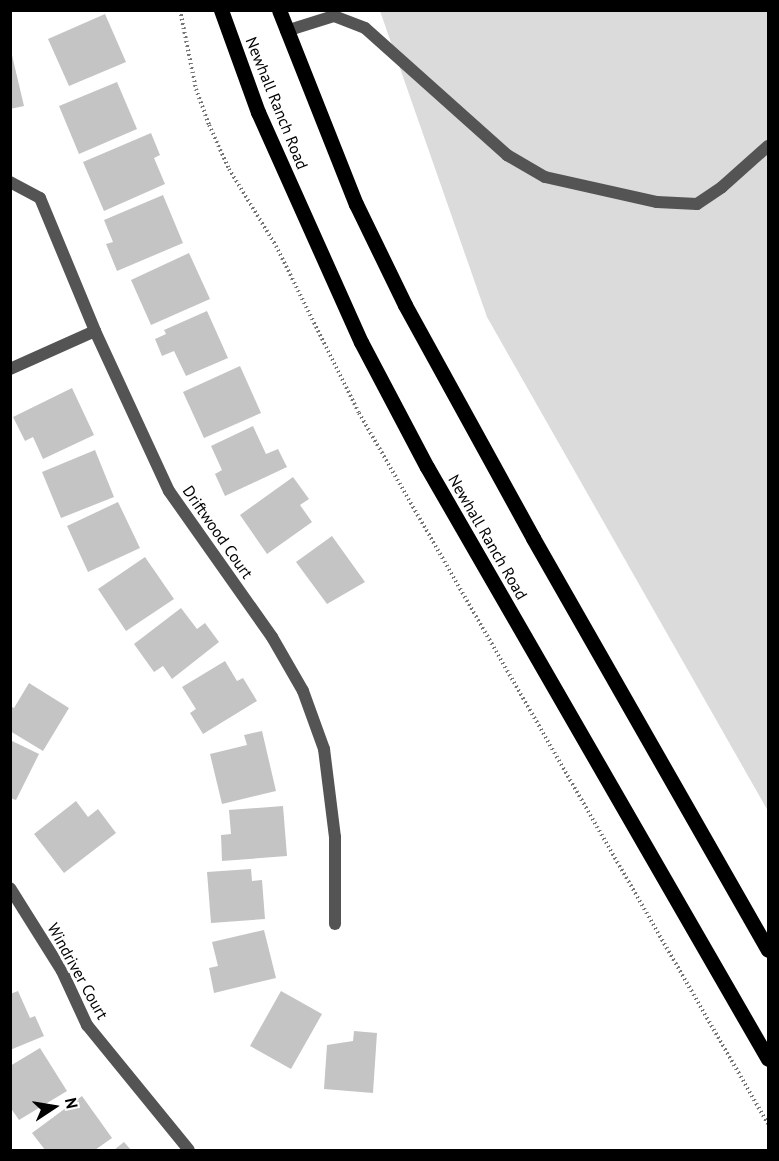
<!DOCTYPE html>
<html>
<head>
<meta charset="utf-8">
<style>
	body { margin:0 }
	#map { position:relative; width:779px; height:1161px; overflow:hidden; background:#fff; font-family:"PT Sans",sans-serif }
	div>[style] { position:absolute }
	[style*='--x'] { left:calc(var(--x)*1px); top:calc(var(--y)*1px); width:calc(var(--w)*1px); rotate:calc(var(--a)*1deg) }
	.green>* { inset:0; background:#dbdbdb }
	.building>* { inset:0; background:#c4c4c4 }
	.path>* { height:4px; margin-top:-2px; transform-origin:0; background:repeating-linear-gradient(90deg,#767676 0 1.5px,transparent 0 4.5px) }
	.lane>* { height:12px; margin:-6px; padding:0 6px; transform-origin:6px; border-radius:6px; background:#545454 }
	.street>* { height:12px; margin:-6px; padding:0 6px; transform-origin:6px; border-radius:6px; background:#545454 }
	.primary>* { height:15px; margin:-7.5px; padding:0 7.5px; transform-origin:7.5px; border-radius:7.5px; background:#000 }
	span { translate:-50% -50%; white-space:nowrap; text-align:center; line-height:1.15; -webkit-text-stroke:6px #fff; paint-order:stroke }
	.street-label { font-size:16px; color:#000 }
	.frame { position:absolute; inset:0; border:12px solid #000; pointer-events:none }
	.north { position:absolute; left:24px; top:1077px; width:60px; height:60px; -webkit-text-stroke:4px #fff; paint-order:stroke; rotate:78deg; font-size:16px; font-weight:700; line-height:24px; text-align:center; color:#000 }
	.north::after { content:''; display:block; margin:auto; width:21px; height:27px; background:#000; clip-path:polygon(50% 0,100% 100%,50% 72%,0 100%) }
</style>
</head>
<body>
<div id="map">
	<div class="green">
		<i style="clip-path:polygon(380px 11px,768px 11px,768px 811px,487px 317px)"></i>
	</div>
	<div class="building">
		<i style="clip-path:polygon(105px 14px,126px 62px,69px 86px,48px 39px)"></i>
		<i style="clip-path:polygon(11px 51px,24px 106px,10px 109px,10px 52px)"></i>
		<i style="clip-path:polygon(117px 82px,137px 129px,79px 154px,59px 106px)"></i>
		<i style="clip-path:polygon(151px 133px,160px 155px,154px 158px,165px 184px,104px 211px,83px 162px)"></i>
		<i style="clip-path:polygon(163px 195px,183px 243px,117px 271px,106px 244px,113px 242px,104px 220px)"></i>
		<i style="clip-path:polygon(189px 253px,210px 299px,151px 325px,131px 280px)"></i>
		<i style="clip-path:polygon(207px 311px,228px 358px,186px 376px,174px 351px,162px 356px,155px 339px,166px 334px,164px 330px)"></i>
		<i style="clip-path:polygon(240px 366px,261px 413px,204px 438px,183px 392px)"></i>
		<i style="clip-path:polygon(72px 388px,94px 435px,43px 459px,33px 437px,25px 441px,13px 417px)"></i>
		<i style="clip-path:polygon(253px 426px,266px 454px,278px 449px,287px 467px,225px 496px,215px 474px,222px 470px,211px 446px)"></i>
		<i style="clip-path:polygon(95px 450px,114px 497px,61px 518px,42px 472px)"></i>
		<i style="clip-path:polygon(293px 477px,309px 499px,300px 505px,312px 522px,267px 554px,240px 515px)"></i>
		<i style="clip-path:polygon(118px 502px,140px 548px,88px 572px,67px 526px)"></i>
		<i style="clip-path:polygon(332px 536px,365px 582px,327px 604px,296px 562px)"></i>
		<i style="clip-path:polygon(145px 557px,174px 599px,126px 631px,98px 589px)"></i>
		<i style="clip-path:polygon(181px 608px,197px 629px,205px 623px,219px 642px,172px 679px,163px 666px,154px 672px,134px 644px)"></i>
		<i style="clip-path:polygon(225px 661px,237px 681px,243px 678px,257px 701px,203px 734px,190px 713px,196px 709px,182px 687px)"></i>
		<i style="clip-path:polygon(29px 683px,69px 708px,43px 751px,10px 731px,10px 706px,14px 708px)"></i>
		<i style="clip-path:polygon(262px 731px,276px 791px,222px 804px,210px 754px,247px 745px,244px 735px)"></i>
		<i style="clip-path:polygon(10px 740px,39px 754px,16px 800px,10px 798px)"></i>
		<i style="clip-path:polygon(76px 801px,88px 817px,98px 809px,116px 833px,64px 873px,34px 834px)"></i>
		<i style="clip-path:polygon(283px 806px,287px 856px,222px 861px,221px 835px,231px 834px,229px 810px)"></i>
		<i style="clip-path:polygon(251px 869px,252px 881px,262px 880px,265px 919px,211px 923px,207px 872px)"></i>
		<i style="clip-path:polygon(264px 930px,276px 978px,214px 993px,209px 968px,218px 966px,212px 942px)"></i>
		<i style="clip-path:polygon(18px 991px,30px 1018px,35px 1016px,44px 1036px,10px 1050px,10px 994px)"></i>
		<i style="clip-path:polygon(281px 991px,322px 1014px,291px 1069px,250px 1046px)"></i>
		<i style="clip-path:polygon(354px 1031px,377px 1033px,373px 1093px,324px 1089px,327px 1045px,353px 1041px)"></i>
		<i style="clip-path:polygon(40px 1048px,67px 1091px,19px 1120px,10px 1107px,10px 1066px)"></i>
		<i style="clip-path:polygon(82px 1096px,112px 1138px,95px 1150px,45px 1150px,32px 1133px)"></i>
		<i style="clip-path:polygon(124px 1142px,131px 1150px,114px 1150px)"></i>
	</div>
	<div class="path">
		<i style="--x:180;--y:10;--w:81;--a:78.6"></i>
		<i style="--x:196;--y:89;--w:38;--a:70"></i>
		<i style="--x:209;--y:125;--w:48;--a:65.6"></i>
		<i style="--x:229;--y:169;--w:90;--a:58.6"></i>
		<i style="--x:276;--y:246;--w:186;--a:63.6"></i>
		<i style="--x:359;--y:413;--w:820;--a:60.09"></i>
	</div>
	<div class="lane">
		<i style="--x:286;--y:31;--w:50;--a:-17.4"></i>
		<i style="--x:334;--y:16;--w:33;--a:21"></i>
		<i style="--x:365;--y:28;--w:191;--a:41.8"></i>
		<i style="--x:507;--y:155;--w:44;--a:30.1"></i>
		<i style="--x:545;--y:177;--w:115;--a:12.6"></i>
		<i style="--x:657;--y:202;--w:40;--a:2.9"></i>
		<i style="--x:697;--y:204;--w:30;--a:-34"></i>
		<i style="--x:722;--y:187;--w:62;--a:-41.7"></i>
	</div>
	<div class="street">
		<i style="--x:10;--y:182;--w:34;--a:28"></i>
		<i style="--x:40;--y:198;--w:144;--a:67.5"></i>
		<i style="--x:95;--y:331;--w:176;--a:65.2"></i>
		<i style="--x:169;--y:491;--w:179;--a:54.8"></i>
		<i style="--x:272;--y:637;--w:62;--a:60.1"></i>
		<i style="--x:303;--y:691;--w:62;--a:70.1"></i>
		<i style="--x:324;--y:749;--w:89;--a:82.9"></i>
		<i style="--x:335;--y:837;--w:87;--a:90"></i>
		<i style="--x:10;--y:369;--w:93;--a:-24.1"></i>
		<i style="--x:10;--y:888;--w:98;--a:57.9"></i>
		<i style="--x:62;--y:971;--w:60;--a:65.2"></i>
		<i style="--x:87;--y:1025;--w:161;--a:50.8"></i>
	</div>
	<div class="primary">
		<i style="--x:221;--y:10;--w:109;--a:70.1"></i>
		<i style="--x:258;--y:112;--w:252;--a:65.9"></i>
		<i style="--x:361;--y:342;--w:141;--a:62.2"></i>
		<i style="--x:427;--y:467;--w:683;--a:60.06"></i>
		<i style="--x:279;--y:10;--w:209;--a:68.4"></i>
		<i style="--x:356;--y:204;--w:112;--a:64.1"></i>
		<i style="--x:405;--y:305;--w:266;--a:61.2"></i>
		<i style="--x:533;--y:538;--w:474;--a:60.3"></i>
	</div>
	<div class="street-label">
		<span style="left:277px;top:103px;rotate:68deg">Newhall Ranch Road</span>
		<span style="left:218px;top:532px;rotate:55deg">Driftwood Court</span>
		<span style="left:488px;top:537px;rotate:60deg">Newhall Ranch Road</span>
		<span style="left:78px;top:971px;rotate:61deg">Windriver Court</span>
	</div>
	<div class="frame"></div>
	<div class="north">N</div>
</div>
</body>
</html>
